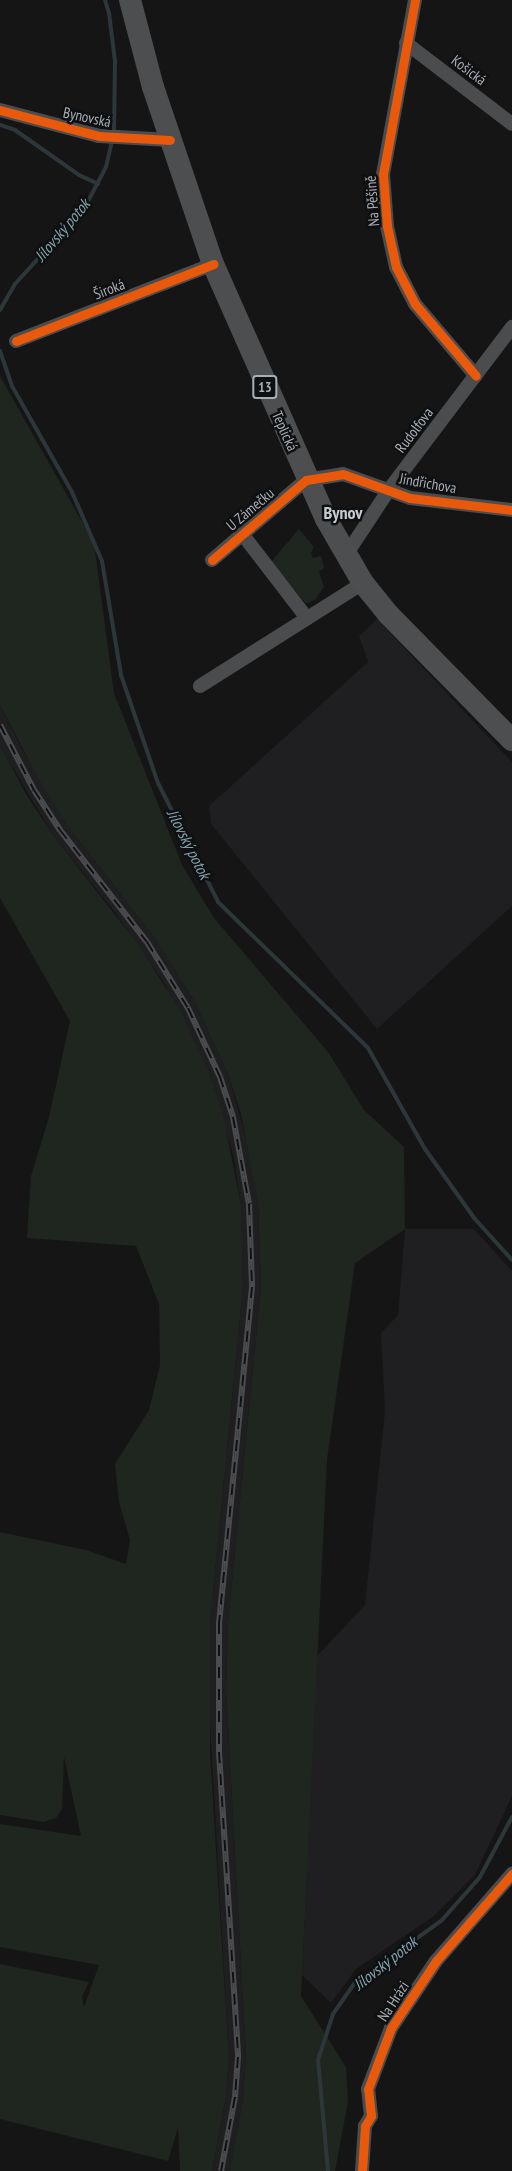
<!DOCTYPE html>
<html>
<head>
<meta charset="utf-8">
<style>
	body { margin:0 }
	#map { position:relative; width:512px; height:2171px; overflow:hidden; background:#151515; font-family:"PT Sans Narrow",sans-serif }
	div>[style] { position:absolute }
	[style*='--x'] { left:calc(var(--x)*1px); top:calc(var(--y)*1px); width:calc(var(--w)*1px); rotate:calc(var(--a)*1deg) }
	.built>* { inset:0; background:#1f1f21 }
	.green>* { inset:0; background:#1f251f }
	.stream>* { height:4px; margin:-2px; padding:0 2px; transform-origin:2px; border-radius:2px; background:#2d373a }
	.street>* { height:14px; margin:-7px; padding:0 7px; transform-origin:7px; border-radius:7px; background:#4a4c4e }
	.primary>* { height:22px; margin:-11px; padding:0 11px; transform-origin:11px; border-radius:11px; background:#4c4e50 }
	.rail>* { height:6px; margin-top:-3px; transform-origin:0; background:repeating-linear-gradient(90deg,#0f1011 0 11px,#4b4c4e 0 22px); box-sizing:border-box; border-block:2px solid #4b4c4e }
	.cycleway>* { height:9px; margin:-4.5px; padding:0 4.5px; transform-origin:4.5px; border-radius:4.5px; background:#e8590c }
	span { translate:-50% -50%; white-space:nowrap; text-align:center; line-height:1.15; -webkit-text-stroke:5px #0f1011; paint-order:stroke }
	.shield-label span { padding:2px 4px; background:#0f1011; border:2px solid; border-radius:4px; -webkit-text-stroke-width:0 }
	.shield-label { font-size:14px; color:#a8aeb5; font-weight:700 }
	.street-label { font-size:15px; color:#a8aeb5 }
	.water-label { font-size:16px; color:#82a2ad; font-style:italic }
	.quarter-label { font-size:18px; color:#c8cdd1; font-weight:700 }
</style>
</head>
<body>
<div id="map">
	<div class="built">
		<i style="clip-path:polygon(377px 619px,512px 762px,512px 906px,377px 1029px,211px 824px,209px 806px,368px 662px,359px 636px)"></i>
		<i style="clip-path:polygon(0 705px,20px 745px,67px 825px,154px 937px,196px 1004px,228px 1074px,251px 1156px,258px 1203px,261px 1287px,228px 1623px,226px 1689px,246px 2057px,243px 2098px,230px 2171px,212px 2171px,226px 2096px,229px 2057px,208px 1689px,210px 1622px,243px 1287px,241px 1205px,234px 1159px,212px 1080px,164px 983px,113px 910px,53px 835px,4px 753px,0 744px)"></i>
		<i style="clip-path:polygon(405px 1229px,474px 1229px,512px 1271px,512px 1796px,475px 1875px,434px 1916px,356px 1969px,331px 2003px,302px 1975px,317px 1656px,365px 1605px,385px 1411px,381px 1333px,398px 1315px)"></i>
	</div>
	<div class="green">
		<i style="clip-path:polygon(0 376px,94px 543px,114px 693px,182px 865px,214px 918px,328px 1052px,364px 1110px,404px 1147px,405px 1229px,355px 1263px,327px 1460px,301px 1996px,346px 2067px,348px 2102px,335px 2171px,230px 2171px,243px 2098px,246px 2057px,226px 1689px,228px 1623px,261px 1287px,258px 1203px,241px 1114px,228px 1074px,196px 1004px,154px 937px,67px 825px,42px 785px,0 705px)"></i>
		<i style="clip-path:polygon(299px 529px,314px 547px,311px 553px,313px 558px,321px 556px,324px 568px,319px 572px,324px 587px,316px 599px,306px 604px,271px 562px)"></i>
		<i style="clip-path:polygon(0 745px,26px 794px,53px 835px,140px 947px,181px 1012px,212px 1080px,224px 1119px,241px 1205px,243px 1287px,210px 1622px,210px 1752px,229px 2057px,226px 2096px,212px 2171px,180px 2171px,178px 2128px,168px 2161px,0 2119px,0 1964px,89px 1982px,82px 1997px,84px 2007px,99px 1965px,0 1947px,0 1824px,81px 1836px,64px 1757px,62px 1809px,56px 1818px,44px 1822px,0 1815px,0 1532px,86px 1550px,126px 1564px,130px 1540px,119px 1502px,115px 1464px,149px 1410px,160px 1365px,159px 1304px,136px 1246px,27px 1238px,31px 1176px,49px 1117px,70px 1021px,0 898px)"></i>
	</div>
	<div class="stream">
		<i style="--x:105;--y:0;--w:14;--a:73"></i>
		<i style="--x:109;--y:13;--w:48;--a:82.9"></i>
		<i style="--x:115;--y:61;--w:72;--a:90.8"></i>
		<i style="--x:0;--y:125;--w:16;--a:18"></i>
		<i style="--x:15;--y:130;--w:78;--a:35.1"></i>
		<i style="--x:79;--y:175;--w:21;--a:25"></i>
		<i style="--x:0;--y:310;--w:30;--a:-60"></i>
		<i style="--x:15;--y:284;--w:104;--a:-47.7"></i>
		<i style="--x:85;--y:207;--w:45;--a:-62.3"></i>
		<i style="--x:106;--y:167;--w:28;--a:-77"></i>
		<i style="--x:0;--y:351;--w:37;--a:71"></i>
		<i style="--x:12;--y:386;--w:122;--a:60.5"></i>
		<i style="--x:72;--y:492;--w:75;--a:66.5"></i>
		<i style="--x:102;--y:561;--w:116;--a:80.5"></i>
		<i style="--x:121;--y:675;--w:114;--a:71.1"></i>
		<i style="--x:158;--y:783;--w:133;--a:63.2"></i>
		<i style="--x:218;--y:902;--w:209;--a:44.2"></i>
		<i style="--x:368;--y:1048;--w:116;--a:60.6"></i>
		<i style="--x:425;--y:1149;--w:86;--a:54.5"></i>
		<i style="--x:475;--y:1219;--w:55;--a:47.9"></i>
		<i style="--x:328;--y:2171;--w:111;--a:-95.1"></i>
		<i style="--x:318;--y:2060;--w:48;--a:-71.9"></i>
		<i style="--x:333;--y:2014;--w:38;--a:-55"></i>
		<i style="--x:355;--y:1983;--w:107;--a:-35.9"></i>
		<i style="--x:442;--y:1920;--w:57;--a:-48.5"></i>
		<i style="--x:480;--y:1877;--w:68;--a:-61.9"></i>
	</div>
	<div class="street">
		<i style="--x:415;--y:0;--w:177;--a:100.4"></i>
		<i style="--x:383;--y:174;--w:52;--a:85.6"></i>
		<i style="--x:387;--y:226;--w:42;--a:77.6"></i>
		<i style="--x:396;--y:267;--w:42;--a:62.8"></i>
		<i style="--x:415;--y:304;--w:94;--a:49.7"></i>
		<i style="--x:406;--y:43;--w:133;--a:37.4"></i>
		<i style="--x:0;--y:110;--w:102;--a:14.7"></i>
		<i style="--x:99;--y:136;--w:71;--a:3.2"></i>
		<i style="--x:16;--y:341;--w:212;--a:-21.3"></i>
		<i style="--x:243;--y:535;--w:105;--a:52.4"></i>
		<i style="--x:346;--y:555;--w:77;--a:-56.7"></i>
		<i style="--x:388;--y:491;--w:206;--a:-52.9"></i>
		<i style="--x:212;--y:560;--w:123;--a:-40.4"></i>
		<i style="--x:306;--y:480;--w:37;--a:-9"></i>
		<i style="--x:343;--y:474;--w:71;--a:19.7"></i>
		<i style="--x:410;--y:498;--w:103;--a:6.7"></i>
		<i style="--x:200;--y:686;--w:193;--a:-32.3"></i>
		<i style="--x:362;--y:2171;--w:45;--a:-86.2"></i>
		<i style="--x:365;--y:2126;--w:12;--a:-59"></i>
		<i style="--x:371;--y:2116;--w:27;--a:-96"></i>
		<i style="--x:368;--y:2089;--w:65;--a:-69.3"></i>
		<i style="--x:391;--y:2028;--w:81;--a:-56.1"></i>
		<i style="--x:436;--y:1961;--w:116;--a:-48.9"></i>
	</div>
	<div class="primary">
		<i style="--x:130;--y:0;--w:90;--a:75.2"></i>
		<i style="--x:153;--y:87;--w:187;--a:71.3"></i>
		<i style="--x:213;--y:264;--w:279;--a:66.1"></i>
		<i style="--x:326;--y:519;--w:74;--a:60"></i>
		<i style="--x:363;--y:583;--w:40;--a:51"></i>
		<i style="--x:388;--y:614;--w:177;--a:45.5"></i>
	</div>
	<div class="rail">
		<i style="--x:0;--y:725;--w:73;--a:62.4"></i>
		<i style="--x:34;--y:790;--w:48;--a:57"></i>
		<i style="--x:60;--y:830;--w:142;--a:52.2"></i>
		<i style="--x:147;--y:942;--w:78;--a:58.2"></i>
		<i style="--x:188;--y:1008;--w:76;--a:65.1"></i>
		<i style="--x:220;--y:1077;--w:42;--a:72"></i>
		<i style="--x:233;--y:1117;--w:88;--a:79.6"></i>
		<i style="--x:249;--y:1204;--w:83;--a:87.9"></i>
		<i style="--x:252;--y:1287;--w:338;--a:95.6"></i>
		<i style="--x:219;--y:1623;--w:129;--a:90"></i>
		<i style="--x:219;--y:1752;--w:306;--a:86.4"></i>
		<i style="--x:238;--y:2057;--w:40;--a:94.3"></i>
		<i style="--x:235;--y:2097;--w:75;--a:100.7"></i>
	</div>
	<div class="cycleway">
		<i style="--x:415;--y:0;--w:177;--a:100.4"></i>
		<i style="--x:383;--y:174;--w:52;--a:85.6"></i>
		<i style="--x:387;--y:226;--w:42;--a:77.6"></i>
		<i style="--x:396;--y:267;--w:42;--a:62.8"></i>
		<i style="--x:415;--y:304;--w:94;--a:49.7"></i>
		<i style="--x:0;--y:110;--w:102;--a:14.7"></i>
		<i style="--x:99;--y:136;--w:71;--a:3.2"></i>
		<i style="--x:16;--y:341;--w:212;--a:-21.3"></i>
		<i style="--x:212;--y:560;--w:123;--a:-40.4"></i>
		<i style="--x:306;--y:480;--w:37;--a:-9"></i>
		<i style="--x:343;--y:474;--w:71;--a:19.7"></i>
		<i style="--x:410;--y:498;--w:103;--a:6.7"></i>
		<i style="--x:362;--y:2171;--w:45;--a:-86.2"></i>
		<i style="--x:365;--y:2126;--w:12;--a:-59"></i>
		<i style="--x:371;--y:2116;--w:27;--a:-96"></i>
		<i style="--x:368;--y:2089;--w:65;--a:-69.3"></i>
		<i style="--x:391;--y:2028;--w:81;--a:-56.1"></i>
		<i style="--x:436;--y:1961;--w:116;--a:-48.9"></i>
	</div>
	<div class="shield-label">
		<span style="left:265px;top:387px">13</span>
	</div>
	<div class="street-label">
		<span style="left:469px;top:70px;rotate:37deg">Košická</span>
		<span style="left:87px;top:117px;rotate:12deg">Bynovská</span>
		<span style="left:372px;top:201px;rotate:-94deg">Na Pěšině</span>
		<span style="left:109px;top:289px;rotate:-21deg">Široká</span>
		<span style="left:414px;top:430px;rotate:-53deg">Rudolfova</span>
		<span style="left:285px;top:431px;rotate:66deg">Teplická</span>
		<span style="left:428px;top:483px;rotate:10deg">Jindřichova</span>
		<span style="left:250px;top:509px;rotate:-40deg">U Zámečku</span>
		<span style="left:393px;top:2001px;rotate:-57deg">Na Hrázi</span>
	</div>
	<div class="water-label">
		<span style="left:62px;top:230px;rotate:-50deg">Jílovský potok</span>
		<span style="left:189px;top:844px;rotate:63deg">Jílovský potok</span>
		<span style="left:385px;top:1963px;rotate:-38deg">Jílovský potok</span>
	</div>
	<div class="quarter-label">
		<span style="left:343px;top:513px">Bynov</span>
	</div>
</div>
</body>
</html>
